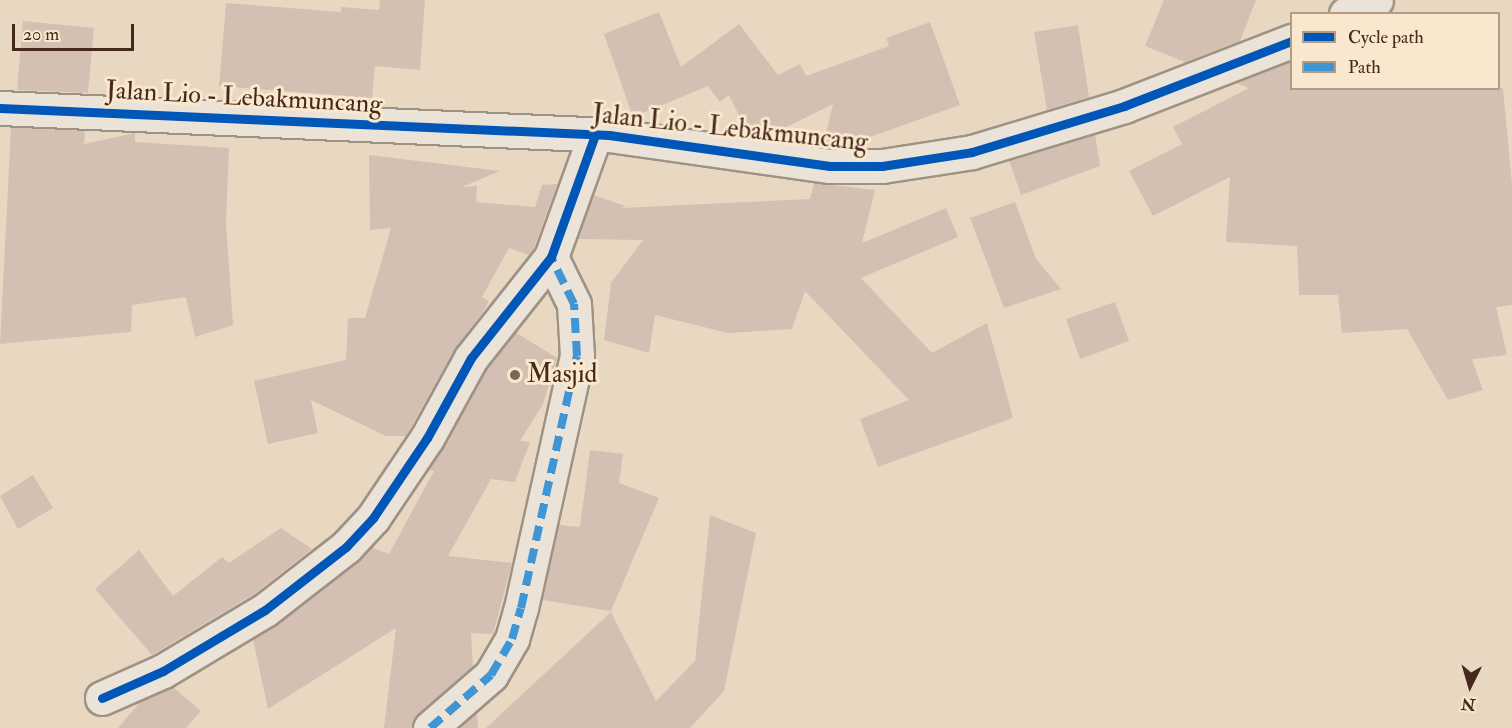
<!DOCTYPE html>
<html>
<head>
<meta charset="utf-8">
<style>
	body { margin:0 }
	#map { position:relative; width:1512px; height:728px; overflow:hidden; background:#e8d8c2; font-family:"IM FELL Double Pica",serif }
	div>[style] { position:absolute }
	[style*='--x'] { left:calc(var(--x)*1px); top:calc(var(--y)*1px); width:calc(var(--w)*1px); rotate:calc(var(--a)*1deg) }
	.building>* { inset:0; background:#d3c0b2 }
	.roads { filter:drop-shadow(2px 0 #9e9284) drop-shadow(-2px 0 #9e9284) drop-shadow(0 2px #9e9284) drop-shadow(0 -2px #9e9284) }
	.minor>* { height:33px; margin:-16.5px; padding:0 16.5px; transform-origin:16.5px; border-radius:16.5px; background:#ebe3d8 }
	.tertiary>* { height:33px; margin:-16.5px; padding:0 16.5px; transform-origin:16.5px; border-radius:16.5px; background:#ebe3d8 }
	.quiet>* { height:8px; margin-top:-4px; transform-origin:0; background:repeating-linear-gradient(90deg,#4096d5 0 15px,transparent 0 23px) }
	.cycleway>* { height:9px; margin:-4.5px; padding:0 4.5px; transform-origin:4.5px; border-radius:4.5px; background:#0057b8 }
	.dots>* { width:16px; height:16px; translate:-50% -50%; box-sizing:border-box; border:3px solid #fae8ce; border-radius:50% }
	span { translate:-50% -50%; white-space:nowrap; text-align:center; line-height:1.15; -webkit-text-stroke:6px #fae8ce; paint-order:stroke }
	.street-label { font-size:26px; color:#45291d }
	.poi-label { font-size:26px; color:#45291d }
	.left { translate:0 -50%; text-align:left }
	.legend { position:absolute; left:1290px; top:12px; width:210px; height:78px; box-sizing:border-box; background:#fae8ce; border:2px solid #b29c87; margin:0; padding:8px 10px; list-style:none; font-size:18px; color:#45291d }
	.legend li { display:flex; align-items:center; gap:12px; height:30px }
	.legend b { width:30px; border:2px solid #b29c87 }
	.north { position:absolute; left:1440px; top:656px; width:60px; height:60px; -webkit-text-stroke:4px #fae8ce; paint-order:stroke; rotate:185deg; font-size:16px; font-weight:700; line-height:24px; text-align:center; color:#45291d }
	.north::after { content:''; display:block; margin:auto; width:21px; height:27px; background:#45291d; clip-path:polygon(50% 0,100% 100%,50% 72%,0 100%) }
	.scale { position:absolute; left:12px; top:24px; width:122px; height:27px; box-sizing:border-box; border:3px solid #45291d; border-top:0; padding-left:8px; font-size:18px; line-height:21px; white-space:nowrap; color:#45291d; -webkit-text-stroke:4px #fae8ce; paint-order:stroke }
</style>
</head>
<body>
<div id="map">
	<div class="building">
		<i style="clip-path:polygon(380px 0,425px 0,420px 70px,375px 66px,372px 98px,219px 86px,226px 3px,341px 12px,341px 7px,379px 10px)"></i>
		<i style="clip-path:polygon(1164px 0,1256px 0,1240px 41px,1185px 62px,1145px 46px)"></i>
		<i style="clip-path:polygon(659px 12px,681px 67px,739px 24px,778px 75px,800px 64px,806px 76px,889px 46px,886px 38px,930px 22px,960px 105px,842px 147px,823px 146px,833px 104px,764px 138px,749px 136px,729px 95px,720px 102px,708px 86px,633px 117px,604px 34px)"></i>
		<i style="clip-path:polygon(23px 21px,94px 28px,88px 93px,17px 90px)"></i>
		<i style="clip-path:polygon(1078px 25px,1089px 97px,1047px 110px,1034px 32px)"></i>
		<i style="clip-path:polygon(1292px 61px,1292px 88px,1503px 88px,1512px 184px,1512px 305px,1496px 307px,1507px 355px,1472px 359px,1483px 390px,1448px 400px,1407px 329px,1342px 333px,1338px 295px,1299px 295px,1297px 246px,1226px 242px,1230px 177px,1153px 216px,1129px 171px,1182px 144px,1173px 127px,1249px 88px,1236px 83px)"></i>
		<i style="clip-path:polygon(11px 127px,85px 131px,84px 144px,135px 133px,135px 142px,229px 148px,226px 223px,233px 325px,195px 337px,186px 297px,132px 305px,131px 332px,0 344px)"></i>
		<i style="clip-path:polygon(1095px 134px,1100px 166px,1021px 195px,1009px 160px)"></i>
		<i style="clip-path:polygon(369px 155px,500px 171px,462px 187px,477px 186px,476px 202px,535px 207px,542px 185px,557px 184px,534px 248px,529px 255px,509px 248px,482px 297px,489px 301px,483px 312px,455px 349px,406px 436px,386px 436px,311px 400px,318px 433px,268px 444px,254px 381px,346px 360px,348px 318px,365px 318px,391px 228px,370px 230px)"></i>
		<i style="clip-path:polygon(814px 183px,875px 190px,862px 243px,946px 208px,958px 237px,861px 278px,932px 353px,987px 323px,1013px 418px,878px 467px,860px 419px,909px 400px,805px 291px,792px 329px,728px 333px,655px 315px,649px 353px,604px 340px,611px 283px,643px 240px,577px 239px,593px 195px,626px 206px,621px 208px,810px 199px)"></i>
		<i style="clip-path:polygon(1015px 202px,1036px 259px,1061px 289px,1004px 308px,970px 218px)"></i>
		<i style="clip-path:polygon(1115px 302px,1129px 341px,1080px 359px,1066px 319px)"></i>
		<i style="clip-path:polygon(515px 332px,557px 358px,543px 404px,520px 441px,530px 442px,515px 482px,491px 479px,448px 556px,512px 563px,493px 634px,471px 633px,473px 666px,418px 714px,412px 728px,384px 728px,396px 628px,268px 709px,253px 639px,371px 547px,389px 554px,434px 471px,428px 470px,487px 368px)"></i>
		<i style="clip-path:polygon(590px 450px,623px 454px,619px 483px,659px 498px,611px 611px,542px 600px,559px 525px,580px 527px)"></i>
		<i style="clip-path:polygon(33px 475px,53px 508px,18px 529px,0 496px)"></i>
		<i style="clip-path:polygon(710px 515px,756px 533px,724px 691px,690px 728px,486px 728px,611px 612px,656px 701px,695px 661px)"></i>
		<i style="clip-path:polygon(281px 528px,312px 549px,254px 594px,152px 655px,95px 589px,139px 550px,173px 596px,222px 557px,229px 563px)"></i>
		<i style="clip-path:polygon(173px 687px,201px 711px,186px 728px,118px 728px,141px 701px)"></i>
		<i style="clip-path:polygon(477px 712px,478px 728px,459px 728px)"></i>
	</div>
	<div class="roads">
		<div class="minor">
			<i style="--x:102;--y:698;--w:67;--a:-23.9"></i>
			<i style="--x:163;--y:671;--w:119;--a:-30.9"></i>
			<i style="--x:265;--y:610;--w:103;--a:-37.9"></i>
			<i style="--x:346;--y:547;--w:40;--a:-47"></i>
			<i style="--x:373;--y:518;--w:97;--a:-56"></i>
			<i style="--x:427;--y:438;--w:91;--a:-61.2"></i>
			<i style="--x:471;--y:358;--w:129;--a:-51.6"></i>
			<i style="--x:551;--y:257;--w:130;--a:-70.2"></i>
			<i style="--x:430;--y:728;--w:81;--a:-41"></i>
			<i style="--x:491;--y:675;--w:42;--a:-59.7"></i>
			<i style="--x:512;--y:639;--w:32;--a:-74"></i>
			<i style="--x:521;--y:608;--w:258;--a:-77.5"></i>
			<i style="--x:577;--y:356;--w:52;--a:-93.3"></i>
			<i style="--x:574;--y:304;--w:52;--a:-116.1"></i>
		</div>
		<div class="tertiary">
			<i style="--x:1346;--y:14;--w:33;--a:-25"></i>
			<i style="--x:0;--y:108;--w:610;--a:2.54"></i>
			<i style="--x:609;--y:135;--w:223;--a:8"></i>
			<i style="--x:830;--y:166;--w:52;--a:0"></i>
			<i style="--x:882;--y:166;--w:91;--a:-8.8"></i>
			<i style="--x:972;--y:152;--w:159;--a:-16.8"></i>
			<i style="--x:1124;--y:106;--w:180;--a:-21.2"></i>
		</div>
	</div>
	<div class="quiet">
		<i style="--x:430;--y:728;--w:81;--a:-41"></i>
		<i style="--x:491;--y:675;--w:42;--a:-59.7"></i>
		<i style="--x:512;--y:639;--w:32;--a:-74"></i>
		<i style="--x:521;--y:608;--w:258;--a:-77.5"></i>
		<i style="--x:577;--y:356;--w:52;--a:-93.3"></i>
		<i style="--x:574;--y:304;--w:52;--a:-116.1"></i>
	</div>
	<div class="cycleway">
		<i style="--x:0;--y:108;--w:610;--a:2.54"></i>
		<i style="--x:609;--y:135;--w:223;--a:8"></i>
		<i style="--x:830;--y:166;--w:52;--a:0"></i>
		<i style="--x:882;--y:166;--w:91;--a:-8.8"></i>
		<i style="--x:972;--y:152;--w:159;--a:-16.8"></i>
		<i style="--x:1124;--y:106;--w:180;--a:-21.2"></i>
		<i style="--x:102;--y:698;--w:67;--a:-23.9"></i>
		<i style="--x:163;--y:671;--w:119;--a:-30.9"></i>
		<i style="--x:265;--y:610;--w:103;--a:-37.9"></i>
		<i style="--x:346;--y:547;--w:40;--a:-47"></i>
		<i style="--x:373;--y:518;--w:97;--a:-56"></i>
		<i style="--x:427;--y:438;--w:91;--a:-61.2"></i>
		<i style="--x:471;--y:358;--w:129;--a:-51.6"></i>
		<i style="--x:551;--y:257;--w:130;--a:-70.2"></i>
	</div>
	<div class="dots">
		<i style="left:515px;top:375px;background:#7e6657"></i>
	</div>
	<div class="street-label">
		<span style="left:244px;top:98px;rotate:3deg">Jalan Lio - Lebakmuncang</span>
		<span style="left:730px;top:129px;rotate:6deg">Jalan Lio - Lebakmuncang</span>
	</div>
	<div class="poi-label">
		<span class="left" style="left:527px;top:375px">Masjid</span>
	</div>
	<ul class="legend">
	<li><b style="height:8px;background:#0057b8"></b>Cycle path</li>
	<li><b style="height:8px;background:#4096d5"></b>Path</li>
	</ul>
	<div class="north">N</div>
	<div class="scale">20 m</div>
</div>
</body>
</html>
